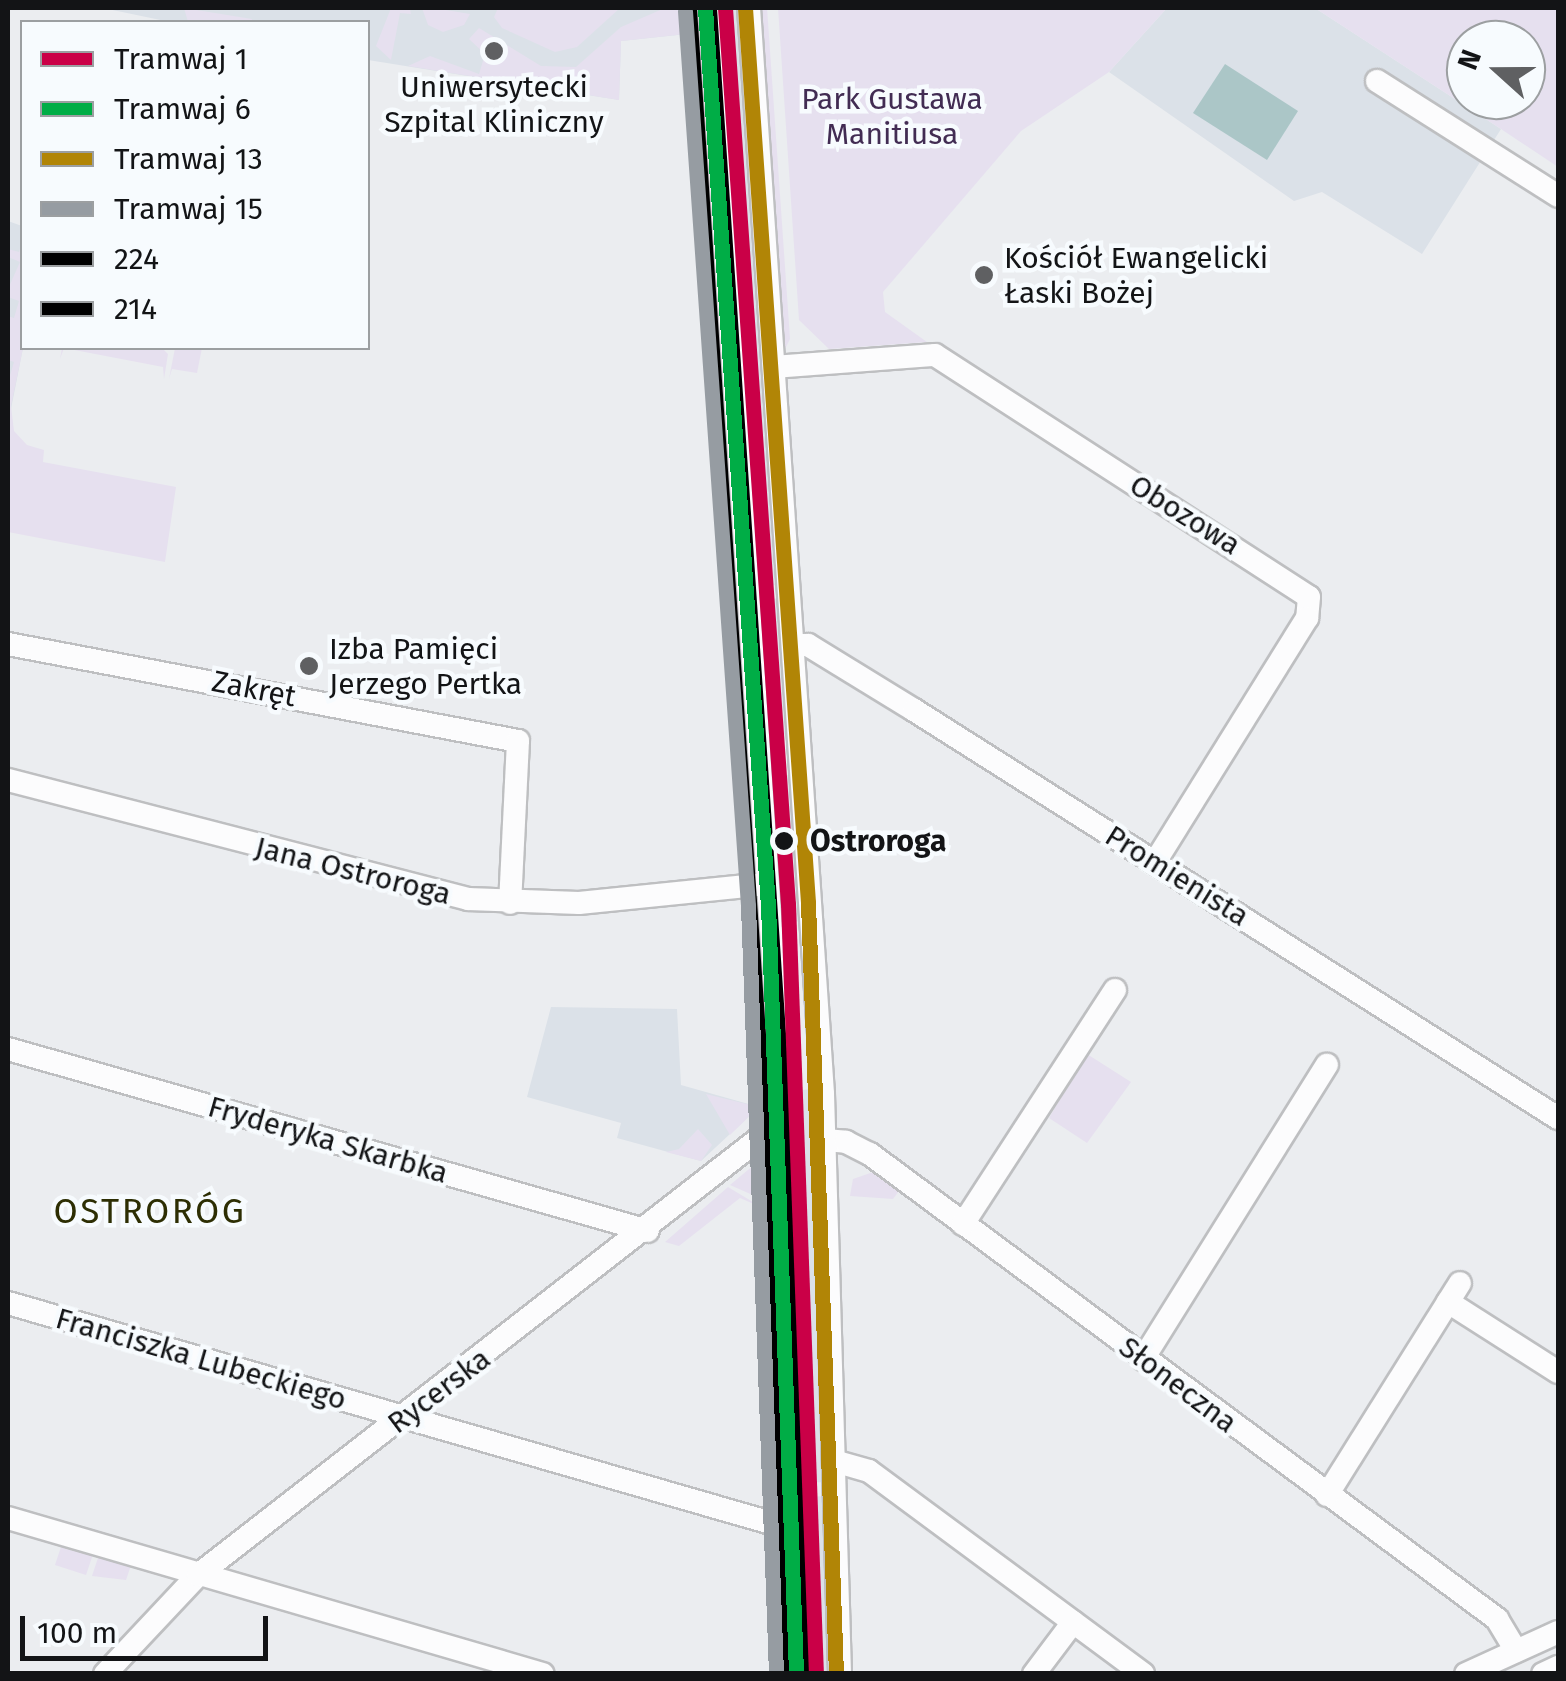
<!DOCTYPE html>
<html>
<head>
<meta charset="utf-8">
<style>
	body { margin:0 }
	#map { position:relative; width:1566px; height:1681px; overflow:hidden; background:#ebedf0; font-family:"Fira Sans",sans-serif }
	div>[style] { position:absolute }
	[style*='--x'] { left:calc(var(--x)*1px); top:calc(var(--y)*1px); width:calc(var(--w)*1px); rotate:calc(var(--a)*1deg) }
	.built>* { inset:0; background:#dbe1e8 }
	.green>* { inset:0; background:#e6e0ef }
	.water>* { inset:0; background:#abc6c7 }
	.roads { filter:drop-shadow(2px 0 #bebfc1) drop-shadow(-2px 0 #bebfc1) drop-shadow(0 2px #bebfc1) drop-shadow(0 -2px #bebfc1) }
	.minor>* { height:22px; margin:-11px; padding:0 11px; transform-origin:11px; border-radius:11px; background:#fcfcfd }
	.bus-1>* { height:15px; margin:-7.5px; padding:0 7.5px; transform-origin:7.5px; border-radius:7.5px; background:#000 }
	.bus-2>* { height:15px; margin:-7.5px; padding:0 7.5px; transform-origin:7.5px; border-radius:7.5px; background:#000 }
	.tram-1>* { height:15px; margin:-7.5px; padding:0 7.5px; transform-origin:7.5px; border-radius:7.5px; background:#ca0047 }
	.tram-2>* { height:15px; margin:-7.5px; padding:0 7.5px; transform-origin:7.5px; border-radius:7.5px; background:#00ad46 }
	.tram-3>* { height:15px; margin:-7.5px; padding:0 7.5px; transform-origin:7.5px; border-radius:7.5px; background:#b18506 }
	.tram-4>* { height:15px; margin:-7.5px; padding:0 7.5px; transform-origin:7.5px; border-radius:7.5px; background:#969ca2 }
	.dots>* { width:28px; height:28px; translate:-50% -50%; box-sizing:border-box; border:5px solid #f7fbfe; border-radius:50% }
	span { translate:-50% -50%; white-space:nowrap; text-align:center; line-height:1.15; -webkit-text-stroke:9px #f7fbfe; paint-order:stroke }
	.poi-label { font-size:30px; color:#131416 }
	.left { translate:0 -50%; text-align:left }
	.park-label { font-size:30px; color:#422c53 }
	.street-label { font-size:30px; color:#131416 }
	.stop-label { font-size:30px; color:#131416; font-weight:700 }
	.quarter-label { font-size:35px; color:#2d2e03; letter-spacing:2.5px }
	.frame { position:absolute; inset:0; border:10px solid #131416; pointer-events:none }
	.legend { position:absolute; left:20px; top:20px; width:350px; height:330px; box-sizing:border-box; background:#f7fbfe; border:2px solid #9c9fa1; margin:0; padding:12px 18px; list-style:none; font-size:30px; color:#131416 }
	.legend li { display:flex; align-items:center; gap:20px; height:50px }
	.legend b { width:50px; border:2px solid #9c9fa1 }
	.north { position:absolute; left:1446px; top:20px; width:100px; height:100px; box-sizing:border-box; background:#f7fbfe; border:2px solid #9c9fa1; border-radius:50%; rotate:291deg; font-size:28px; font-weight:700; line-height:40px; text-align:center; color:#131416 }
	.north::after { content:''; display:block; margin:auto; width:35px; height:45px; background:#5f6062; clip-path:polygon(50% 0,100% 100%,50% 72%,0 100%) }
	.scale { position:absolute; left:20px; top:1616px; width:248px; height:45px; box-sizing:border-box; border:5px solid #131416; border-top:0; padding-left:12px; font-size:30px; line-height:35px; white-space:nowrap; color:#131416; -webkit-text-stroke:8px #f7fbfe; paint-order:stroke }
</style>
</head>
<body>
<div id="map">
	<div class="built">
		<i style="clip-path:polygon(103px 8px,681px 8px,687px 34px,621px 41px,619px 100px,368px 60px,368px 22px,170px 22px)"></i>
		<i style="clip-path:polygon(721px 8px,740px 8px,779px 585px,760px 586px)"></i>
		<i style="clip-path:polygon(1167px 8px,1315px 8px,1501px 129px,1422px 254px,1322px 192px,1294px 201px,1109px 72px)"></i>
		<i style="clip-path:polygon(8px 221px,22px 226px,23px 348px,8px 424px)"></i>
		<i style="clip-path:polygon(780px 598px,789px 734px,770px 736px,761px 600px)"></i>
		<i style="clip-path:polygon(792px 775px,804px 921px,791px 922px,784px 800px,773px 802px,773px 776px)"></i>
		<i style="clip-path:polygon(779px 942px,793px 942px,797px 1072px,787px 1072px)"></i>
		<i style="clip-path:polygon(551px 1007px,677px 1009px,681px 1085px,759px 1107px,701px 1161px,617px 1138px,621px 1123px,527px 1097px)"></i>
		<i style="clip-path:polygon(815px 1089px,825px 1482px,805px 1483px,788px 1091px)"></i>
		<i style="clip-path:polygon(826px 1496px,831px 1673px,811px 1673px,806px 1497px)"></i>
	</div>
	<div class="green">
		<i style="clip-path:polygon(184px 8px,252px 19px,251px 22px,188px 22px)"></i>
		<i style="clip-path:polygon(391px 8px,410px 9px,411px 14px,400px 13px,391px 60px,376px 46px)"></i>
		<i style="clip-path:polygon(422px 8px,434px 8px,470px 14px,464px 25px,443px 32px,428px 25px)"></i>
		<i style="clip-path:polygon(498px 8px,620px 8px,577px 47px,555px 52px,502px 28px,494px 17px)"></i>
		<i style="clip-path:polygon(665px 8px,687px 8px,694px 76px,686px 34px,621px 41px,619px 100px,408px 66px,430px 56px,479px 74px,485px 54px,469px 39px,479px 28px,541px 66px,576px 67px,621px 27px)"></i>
		<i style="clip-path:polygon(758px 8px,767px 8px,790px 339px,784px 351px)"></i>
		<i style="clip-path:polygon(778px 8px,1167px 8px,1109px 72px,1021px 131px,883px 292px,885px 312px,927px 342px,829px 349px,799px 320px)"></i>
		<i style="clip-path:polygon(evenodd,1315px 8px,1558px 8px,1558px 167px,1501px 129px,1315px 8px,1466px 40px,1526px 40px,1526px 100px,1466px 100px,1466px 40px)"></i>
		<i style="clip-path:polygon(700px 84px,708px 87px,729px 399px,722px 407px)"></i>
		<i style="clip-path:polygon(22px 243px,23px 348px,11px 406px,14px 431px,27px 445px,44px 450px,43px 462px,176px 487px,165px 562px,8px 532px,8px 382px,14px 362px,8px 360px,8px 316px,14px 318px,19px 301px,8px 297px,8px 289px,20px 262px,8px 257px,8px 249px,19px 252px)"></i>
		<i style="clip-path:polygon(62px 348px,162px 348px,168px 354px,164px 379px,163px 367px,64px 348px,60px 359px)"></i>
		<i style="clip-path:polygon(175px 348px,202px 348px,197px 373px,172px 369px,169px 379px)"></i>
		<i style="clip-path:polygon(1087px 1054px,1131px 1082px,1087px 1143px,1049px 1118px)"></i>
		<i style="clip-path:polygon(706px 1094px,759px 1107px,730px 1135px)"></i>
		<i style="clip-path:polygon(698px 1129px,712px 1145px,701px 1161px,666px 1152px,679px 1149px)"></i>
		<i style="clip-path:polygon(772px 1153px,776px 1162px,783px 1400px,777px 1400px)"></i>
		<i style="clip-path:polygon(755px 1164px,765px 1167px,764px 1200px,730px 1185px)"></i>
		<i style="clip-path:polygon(879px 1170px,902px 1187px,893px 1199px,850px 1196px,853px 1179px)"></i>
		<i style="clip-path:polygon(728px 1187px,763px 1208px,740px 1198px,679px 1246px,665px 1242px)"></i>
		<i style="clip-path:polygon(62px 1544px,93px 1554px,86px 1575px,55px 1565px)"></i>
		<i style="clip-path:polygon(99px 1555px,131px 1565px,126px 1580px,92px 1576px)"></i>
	</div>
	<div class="water">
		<i style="clip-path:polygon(1225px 64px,1298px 111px,1267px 160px,1193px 113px)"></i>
	</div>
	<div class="roads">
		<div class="minor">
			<i style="--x:709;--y:8;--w:1178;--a:86.15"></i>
			<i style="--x:788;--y:1183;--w:491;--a:88.4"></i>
			<i style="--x:749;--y:8;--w:1089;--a:86.1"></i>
			<i style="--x:823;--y:1094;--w:580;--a:88.32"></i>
			<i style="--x:1377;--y:81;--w:214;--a:32.4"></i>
			<i style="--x:774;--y:367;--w:161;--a:-4.3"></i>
			<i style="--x:935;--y:355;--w:445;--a:32.9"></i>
			<i style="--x:1309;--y:597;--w:21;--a:95"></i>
			<i style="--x:1307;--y:618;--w:287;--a:121.9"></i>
			<i style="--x:8;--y:644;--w:519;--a:10.77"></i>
			<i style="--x:518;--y:741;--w:162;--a:92.8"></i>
			<i style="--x:793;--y:645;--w:15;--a:0"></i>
			<i style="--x:808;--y:645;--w:124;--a:31.5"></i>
			<i style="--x:914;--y:710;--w:762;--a:32.36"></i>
			<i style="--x:8;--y:780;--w:475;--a:14.5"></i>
			<i style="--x:468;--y:899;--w:111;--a:2.1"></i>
			<i style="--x:579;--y:903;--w:188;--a:-5.8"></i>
			<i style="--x:8;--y:1049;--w:665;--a:15.87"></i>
			<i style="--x:825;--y:1140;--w:21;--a:5"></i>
			<i style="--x:846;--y:1142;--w:27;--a:27"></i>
			<i style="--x:870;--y:1154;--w:781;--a:36.56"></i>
			<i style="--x:1497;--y:1619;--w:37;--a:59"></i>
			<i style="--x:963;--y:1224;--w:279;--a:-57"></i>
			<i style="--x:1448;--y:1302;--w:130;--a:32.5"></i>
			<i style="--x:8;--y:1303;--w:823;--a:16.08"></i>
			<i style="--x:1143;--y:1359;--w:347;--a:-58"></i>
			<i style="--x:834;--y:1461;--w:36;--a:16"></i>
			<i style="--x:869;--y:1471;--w:341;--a:36.5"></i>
			<i style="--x:1327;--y:1495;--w:250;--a:-57.9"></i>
			<i style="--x:8;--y:1518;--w:557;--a:16.26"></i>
			<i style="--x:105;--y:1674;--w:136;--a:-46.8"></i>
			<i style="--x:198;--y:1575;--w:741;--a:-37.87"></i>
			<i style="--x:1034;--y:1674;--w:65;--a:-53.1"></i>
			<i style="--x:1466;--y:1674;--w:101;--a:-24.5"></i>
			<i style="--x:1543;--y:1674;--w:17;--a:-25"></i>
		</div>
	</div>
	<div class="bus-1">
		<i style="--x:709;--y:8;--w:1178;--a:86.15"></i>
		<i style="--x:788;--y:1183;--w:491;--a:88.4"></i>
	</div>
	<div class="bus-2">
		<i style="--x:689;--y:9;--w:1178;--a:86.15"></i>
		<i style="--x:768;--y:1184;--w:490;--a:88.4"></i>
	</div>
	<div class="tram-1">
		<i style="--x:725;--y:8;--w:898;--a:85.98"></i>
		<i style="--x:788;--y:904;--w:771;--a:87.92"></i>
	</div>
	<div class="tram-2">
		<i style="--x:705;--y:9;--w:898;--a:85.98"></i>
		<i style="--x:768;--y:905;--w:770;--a:87.91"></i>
	</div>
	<div class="tram-3">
		<i style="--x:745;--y:8;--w:897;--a:85.97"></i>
		<i style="--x:808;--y:903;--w:771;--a:87.92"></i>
	</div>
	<div class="tram-4">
		<i style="--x:685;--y:11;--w:897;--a:85.97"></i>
		<i style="--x:748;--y:906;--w:769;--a:87.91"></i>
	</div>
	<div class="dots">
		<i style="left:494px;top:51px;background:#5f6062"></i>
		<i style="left:984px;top:275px;background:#5f6062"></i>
		<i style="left:309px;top:666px;background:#5f6062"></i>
		<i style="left:784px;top:841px;background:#131416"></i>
	</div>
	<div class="poi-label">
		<span style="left:494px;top:104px">Uniwersytecki<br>Szpital Kliniczny</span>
		<span class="left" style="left:1004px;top:275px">Kościół Ewangelicki<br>Łaski Bożej</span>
		<span class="left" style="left:329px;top:666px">Izba Pamięci<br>Jerzego Pertka</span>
	</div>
	<div class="park-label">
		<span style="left:892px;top:116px">Park Gustawa<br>Manitiusa</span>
	</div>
	<div class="street-label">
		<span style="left:1185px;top:515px;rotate:32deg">Obozowa</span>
		<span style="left:254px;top:689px;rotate:11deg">Zakręt</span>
		<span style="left:353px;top:871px;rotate:14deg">Jana Ostroroga</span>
		<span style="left:1177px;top:876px;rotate:32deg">Promienista</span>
		<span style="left:328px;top:1140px;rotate:16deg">Fryderyka Skarbka</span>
		<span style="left:201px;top:1359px;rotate:16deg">Franciszka Lubeckiego</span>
		<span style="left:1178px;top:1385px;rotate:37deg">Słoneczna</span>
		<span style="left:439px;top:1391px;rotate:-37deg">Rycerska</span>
	</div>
	<div class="stop-label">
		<span class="left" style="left:810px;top:841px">Ostroroga</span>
	</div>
	<div class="quarter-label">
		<span style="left:150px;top:1211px">OSTRORÓG</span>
	</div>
	<div class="frame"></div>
	<ul class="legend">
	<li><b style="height:12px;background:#ca0047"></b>Tramwaj 1</li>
	<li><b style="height:12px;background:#00ad46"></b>Tramwaj 6</li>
	<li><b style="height:12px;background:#b18506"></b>Tramwaj 13</li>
	<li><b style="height:12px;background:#969ca2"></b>Tramwaj 15</li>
	<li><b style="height:12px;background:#000"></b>224</li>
	<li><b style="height:12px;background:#000"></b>214</li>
	</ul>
	<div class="north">N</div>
	<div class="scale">100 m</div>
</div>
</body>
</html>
